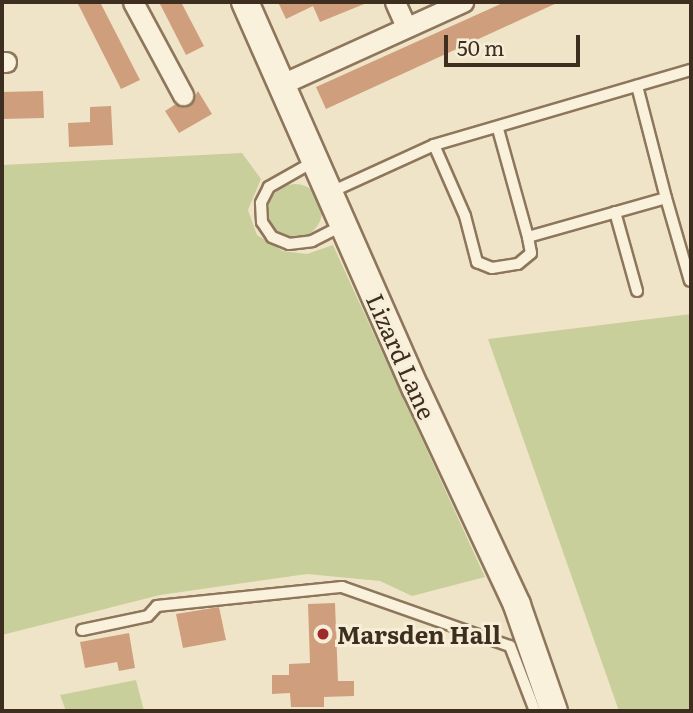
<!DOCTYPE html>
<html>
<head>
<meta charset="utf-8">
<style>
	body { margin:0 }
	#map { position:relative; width:693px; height:713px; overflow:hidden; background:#f0e4c8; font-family:Literata,serif }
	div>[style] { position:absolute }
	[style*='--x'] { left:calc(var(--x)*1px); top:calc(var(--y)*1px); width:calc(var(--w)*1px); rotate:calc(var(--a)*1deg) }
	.green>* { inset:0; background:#c9cf9b }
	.round { border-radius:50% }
	.building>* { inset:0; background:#cf9f7d }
	.roads { filter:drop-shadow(2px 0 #8d765c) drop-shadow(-2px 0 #8d765c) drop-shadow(0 2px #8d765c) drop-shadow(0 -2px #8d765c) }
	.lane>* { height:10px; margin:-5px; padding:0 5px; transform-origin:5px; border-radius:5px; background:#faf1dc }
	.street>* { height:19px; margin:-9.5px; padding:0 9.5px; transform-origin:9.5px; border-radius:9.5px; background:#faf1dc }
	.secondary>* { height:26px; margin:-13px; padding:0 13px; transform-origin:13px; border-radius:13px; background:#faf1dc }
	.dots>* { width:19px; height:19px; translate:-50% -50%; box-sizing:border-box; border:4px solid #f7eed8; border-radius:50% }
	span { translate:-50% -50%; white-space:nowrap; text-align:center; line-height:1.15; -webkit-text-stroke:6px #f7eed8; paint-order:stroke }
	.street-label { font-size:24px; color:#3d2e20 }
	.poi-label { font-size:24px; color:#3d2e20; font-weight:700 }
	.left { translate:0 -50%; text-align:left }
	.frame { position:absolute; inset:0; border:4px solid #3d2e20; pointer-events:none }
	.scale { position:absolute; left:444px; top:35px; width:136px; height:32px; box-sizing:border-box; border:4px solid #3d2e20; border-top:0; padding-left:9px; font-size:21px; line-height:24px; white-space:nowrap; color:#3d2e20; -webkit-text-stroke:5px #f7eed8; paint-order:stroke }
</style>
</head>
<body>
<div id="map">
	<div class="green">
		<i style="clip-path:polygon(242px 153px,261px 179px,248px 210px,257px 235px,283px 251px,307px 254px,333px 245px,485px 577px,412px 596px,380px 581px,307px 574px,160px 595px,2px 635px,2px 165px)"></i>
		<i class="round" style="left:268px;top:184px;width:54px;height:54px"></i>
		<i style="clip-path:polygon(691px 314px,691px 711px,619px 711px,488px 339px)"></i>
		<i style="clip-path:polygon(136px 680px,144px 711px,66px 711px,60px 695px)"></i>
	</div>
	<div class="building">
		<i style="clip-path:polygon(77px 2px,100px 2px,140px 80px,121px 89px)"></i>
		<i style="clip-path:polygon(159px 2px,181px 2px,204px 46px,186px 55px)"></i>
		<i style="clip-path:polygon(278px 2px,369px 2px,320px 22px,313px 6px,286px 19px)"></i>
		<i style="clip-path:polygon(505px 2px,559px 2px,326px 109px,316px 87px)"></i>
		<i style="clip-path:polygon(43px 91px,44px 118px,2px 119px,2px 92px)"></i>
		<i style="clip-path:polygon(198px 91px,212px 114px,179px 133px,165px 111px,176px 104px,189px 105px)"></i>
		<i style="clip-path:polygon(111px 106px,113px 145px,69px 147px,68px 123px,90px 122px,90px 107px)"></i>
		<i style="clip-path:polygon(335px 603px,338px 681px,354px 681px,354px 696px,324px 697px,324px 707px,291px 707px,290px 693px,272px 694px,272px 675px,289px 675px,289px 664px,310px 663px,308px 604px)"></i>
		<i style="clip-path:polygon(219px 607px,226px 640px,183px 648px,176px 614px)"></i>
		<i style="clip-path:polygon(129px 633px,135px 668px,119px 671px,117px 662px,85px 668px,80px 642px)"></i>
	</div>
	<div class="roads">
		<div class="lane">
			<i style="--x:498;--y:129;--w:112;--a:74.5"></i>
			<i style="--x:528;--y:237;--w:143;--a:-15.8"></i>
			<i style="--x:666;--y:198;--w:116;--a:-104.5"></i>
			<i style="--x:434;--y:145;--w:77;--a:66.4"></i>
			<i style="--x:465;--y:216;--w:48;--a:75.4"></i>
			<i style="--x:477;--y:262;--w:16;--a:22"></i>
			<i style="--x:492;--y:268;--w:26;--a:-9"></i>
			<i style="--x:518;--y:264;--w:17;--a:-40"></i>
			<i style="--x:531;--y:253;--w:16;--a:-101"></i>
			<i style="--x:313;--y:162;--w:51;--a:150.4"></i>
			<i style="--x:269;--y:187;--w:18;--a:117"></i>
			<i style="--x:261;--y:203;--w:19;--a:87"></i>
			<i style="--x:262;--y:222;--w:18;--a:56"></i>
			<i style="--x:272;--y:237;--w:18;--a:22"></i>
			<i style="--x:289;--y:244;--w:23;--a:-7"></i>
			<i style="--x:312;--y:241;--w:33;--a:-27"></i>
			<i style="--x:331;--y:192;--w:113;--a:-24.5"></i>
			<i style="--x:434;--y:145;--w:268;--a:-16.3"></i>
			<i style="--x:666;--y:198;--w:86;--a:73.9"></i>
			<i style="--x:615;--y:212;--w:82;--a:74.4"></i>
			<i style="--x:82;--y:630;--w:67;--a:-12"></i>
			<i style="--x:148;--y:616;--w:13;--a:-48"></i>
			<i style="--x:157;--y:606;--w:186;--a:-5.9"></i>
			<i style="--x:342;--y:587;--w:178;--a:19.4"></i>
			<i style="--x:510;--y:646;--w:70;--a:69"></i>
		</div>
		<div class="street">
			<i style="--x:133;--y:2;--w:106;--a:61.7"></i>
			<i style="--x:395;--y:2;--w:27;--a:66"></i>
			<i style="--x:2;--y:62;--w:4;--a:0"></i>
			<i style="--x:282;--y:84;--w:199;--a:-24.4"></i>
		</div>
		<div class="secondary">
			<i style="--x:245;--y:2;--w:423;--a:66.2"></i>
			<i style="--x:416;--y:389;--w:238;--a:64.9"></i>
			<i style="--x:517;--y:605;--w:112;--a:70.8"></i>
		</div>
	</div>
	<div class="dots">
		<i style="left:323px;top:634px;background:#9e2a2b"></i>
	</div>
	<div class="street-label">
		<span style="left:402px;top:356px;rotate:66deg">Lizard Lane</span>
	</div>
	<div class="poi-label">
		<span class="left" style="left:337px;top:634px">Marsden Hall</span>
	</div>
	<div class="frame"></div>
	<div class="scale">50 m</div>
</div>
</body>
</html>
